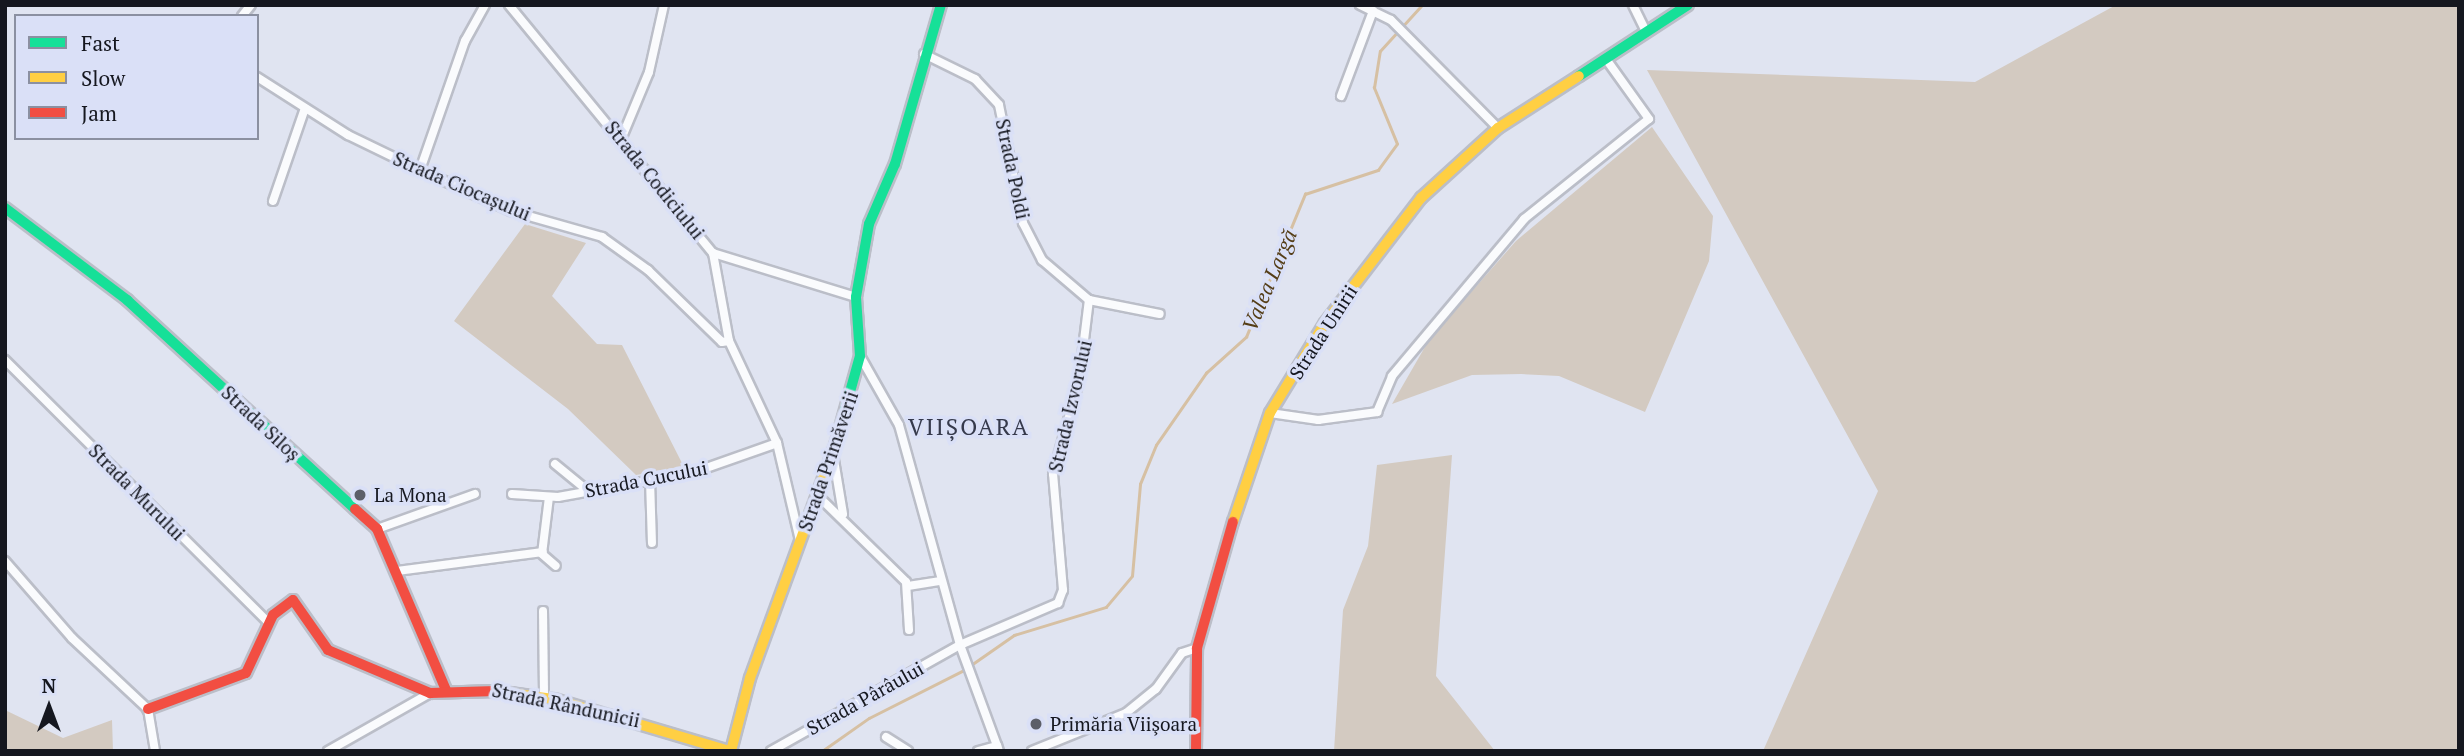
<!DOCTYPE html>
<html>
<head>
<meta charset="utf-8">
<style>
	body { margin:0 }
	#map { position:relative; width:2464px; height:756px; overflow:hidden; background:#e0e4f1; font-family:"PT Serif",serif }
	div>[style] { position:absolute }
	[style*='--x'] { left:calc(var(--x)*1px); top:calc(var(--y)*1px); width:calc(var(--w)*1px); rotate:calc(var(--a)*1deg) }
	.green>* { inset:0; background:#d3cac1 }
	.stream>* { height:2.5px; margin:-1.25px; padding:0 1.25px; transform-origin:1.25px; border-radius:1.25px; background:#d6c0a3 }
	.roads { filter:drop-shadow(2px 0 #bbbec8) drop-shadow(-2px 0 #bbbec8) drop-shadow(0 2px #bbbec8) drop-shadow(0 -2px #bbbec8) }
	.street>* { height:8px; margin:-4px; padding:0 4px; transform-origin:4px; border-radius:4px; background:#fafbfd }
	.fast>* { height:10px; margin:-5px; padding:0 5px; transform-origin:5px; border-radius:5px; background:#16e098 }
	.slow>* { height:10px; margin:-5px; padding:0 5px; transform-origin:5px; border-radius:5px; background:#ffcf43 }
	.jam>* { height:10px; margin:-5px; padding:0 5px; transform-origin:5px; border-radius:5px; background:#f24e42 }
	.dots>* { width:19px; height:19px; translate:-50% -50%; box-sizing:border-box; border:4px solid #dae0f7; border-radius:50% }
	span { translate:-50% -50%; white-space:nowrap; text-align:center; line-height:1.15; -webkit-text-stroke:7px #dae0f7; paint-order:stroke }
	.street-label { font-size:19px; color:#15171f }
	.poi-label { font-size:19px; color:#15171f }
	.left { translate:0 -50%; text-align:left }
	.water-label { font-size:21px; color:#553e18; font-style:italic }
	.quarter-label { font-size:23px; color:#363a4c; letter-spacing:2px }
	.frame { position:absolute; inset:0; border:7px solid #15171f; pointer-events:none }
	.legend { position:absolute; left:14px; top:14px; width:245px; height:126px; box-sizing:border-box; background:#dae0f7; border:2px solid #8b90a1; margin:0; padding:9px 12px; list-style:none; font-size:21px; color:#15171f }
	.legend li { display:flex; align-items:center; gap:14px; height:35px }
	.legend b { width:35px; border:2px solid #8b90a1 }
	.north { position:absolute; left:14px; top:672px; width:70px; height:70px; -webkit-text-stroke:5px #dae0f7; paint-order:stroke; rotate:0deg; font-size:19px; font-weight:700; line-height:28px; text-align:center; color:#15171f }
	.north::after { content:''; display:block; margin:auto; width:24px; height:32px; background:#15171f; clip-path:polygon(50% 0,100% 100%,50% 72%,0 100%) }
</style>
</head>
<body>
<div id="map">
	<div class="green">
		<i style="clip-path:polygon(2116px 5px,2459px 5px,2459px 751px,1763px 751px,1878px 491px,1647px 70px,1975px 82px)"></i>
		<i style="clip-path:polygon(1652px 127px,1713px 216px,1709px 261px,1645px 412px,1559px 376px,1521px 374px,1472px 375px,1392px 404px,1429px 340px,1516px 241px)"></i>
		<i style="clip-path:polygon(525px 224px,586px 243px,552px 296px,597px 344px,622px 345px,684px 467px,636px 475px,568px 409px,454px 321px)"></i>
		<i style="clip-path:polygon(1452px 455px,1436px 676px,1495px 751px,1334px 751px,1343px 610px,1368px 546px,1377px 465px)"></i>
		<i style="clip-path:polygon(5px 710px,63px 738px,112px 720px,113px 751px,5px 751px)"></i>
	</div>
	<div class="stream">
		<i style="--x:971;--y:665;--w:52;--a:-34.9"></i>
		<i style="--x:1014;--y:635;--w:96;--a:-16.9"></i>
		<i style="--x:1106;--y:607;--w:40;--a:-50"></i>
		<i style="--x:1132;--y:576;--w:92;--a:-85"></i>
		<i style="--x:1140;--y:484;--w:42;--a:-67.7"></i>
		<i style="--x:1156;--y:445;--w:88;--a:-55.2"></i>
		<i style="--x:1206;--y:373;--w:54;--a:-42"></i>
		<i style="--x:1246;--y:337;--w:155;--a:-67.6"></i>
		<i style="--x:1305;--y:194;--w:77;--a:-18.2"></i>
		<i style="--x:1378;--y:170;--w:32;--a:-54"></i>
		<i style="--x:1397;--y:144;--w:61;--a:-112.3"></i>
		<i style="--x:1374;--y:88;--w:37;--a:-81"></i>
		<i style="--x:1380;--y:51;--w:62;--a:-47.6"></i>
		<i style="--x:822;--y:751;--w:57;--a:-35.1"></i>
		<i style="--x:869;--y:718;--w:109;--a:-26.8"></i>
	</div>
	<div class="roads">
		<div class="street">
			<i style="--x:509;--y:5;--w:321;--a:50.6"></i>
			<i style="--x:713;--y:253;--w:89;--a:79.7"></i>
			<i style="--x:729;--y:341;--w:113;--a:64.8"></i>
			<i style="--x:777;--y:443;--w:100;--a:76.7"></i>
			<i style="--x:1360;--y:5;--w:34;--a:26"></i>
			<i style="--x:1391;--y:20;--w:152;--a:45.3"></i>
			<i style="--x:1633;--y:5;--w:30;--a:64"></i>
			<i style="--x:242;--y:16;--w:14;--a:-51"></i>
			<i style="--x:924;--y:54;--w:57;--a:26.1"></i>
			<i style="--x:975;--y:79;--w:35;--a:47"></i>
			<i style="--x:999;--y:105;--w:120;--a:78.5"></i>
			<i style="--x:1023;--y:223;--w:42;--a:62.8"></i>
			<i style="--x:1042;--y:260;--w:62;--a:40.4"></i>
			<i style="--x:1089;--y:300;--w:72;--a:11.2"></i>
			<i style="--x:257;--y:77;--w:108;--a:32.5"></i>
			<i style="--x:348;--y:135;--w:80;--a:25.9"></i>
			<i style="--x:420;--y:170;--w:100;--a:24.3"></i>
			<i style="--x:511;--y:211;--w:95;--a:15.9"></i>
			<i style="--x:602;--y:237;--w:57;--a:35.7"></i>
			<i style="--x:648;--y:270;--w:103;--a:44.2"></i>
			<i style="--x:722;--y:342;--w:7;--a:-8"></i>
			<i style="--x:1341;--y:96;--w:91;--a:-69.4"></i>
			<i style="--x:622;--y:137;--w:70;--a:-67.4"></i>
			<i style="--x:649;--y:72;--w:69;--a:-77.4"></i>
			<i style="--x:420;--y:170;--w:137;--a:-70.8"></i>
			<i style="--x:465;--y:41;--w:41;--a:-60.9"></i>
			<i style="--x:273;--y:201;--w:98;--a:-71"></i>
			<i style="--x:713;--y:253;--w:150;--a:17.1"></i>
			<i style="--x:860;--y:356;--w:79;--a:60.5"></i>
			<i style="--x:899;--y:425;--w:228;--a:74.5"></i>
			<i style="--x:960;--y:645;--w:113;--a:69.8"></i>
			<i style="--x:5;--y:360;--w:373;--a:44.9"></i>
			<i style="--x:1270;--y:413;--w:49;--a:8.3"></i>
			<i style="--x:1318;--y:420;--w:60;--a:-7.7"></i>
			<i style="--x:1377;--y:412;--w:39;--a:-67"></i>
			<i style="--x:1392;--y:376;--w:205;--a:-49.9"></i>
			<i style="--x:1524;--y:219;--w:160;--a:-38.7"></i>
			<i style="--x:1649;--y:119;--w:74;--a:-125.6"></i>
			<i style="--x:833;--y:454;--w:61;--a:80.5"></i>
			<i style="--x:555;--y:464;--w:43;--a:39.3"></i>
			<i style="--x:650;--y:480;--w:63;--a:88.2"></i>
			<i style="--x:512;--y:494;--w:46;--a:3.7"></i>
			<i style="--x:558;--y:497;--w:136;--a:-10.2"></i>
			<i style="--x:692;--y:473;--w:90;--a:-19.4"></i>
			<i style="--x:817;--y:495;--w:124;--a:44.3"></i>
			<i style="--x:906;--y:582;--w:48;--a:86.4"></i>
			<i style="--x:549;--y:497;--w:57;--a:97"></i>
			<i style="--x:542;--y:554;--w:18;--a:41"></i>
			<i style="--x:377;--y:529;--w:104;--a:-19.7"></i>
			<i style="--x:5;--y:561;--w:102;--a:49"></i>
			<i style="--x:72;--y:638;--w:104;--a:43.1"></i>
			<i style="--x:148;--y:709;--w:43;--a:80.5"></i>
			<i style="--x:397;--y:571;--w:147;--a:-7.4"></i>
			<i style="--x:908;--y:586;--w:33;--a:-9"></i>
			<i style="--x:543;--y:611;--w:86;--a:89.3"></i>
			<i style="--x:886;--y:737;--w:26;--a:32"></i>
			<i style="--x:328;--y:751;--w:117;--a:-29.6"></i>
			<i style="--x:771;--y:751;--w:217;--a:-29.3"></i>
			<i style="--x:960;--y:645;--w:107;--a:-23.2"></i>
			<i style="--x:1058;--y:603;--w:14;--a:-69"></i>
			<i style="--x:1063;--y:590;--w:116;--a:-94.9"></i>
			<i style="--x:1053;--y:474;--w:97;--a:-74.4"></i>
			<i style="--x:1079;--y:381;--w:82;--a:-83"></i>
			<i style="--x:978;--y:751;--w:20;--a:-15"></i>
			<i style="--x:1032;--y:751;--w:101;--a:-22"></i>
			<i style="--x:1126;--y:713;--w:38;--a:-39"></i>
			<i style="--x:1156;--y:689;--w:44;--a:-54.2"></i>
			<i style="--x:1182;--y:653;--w:16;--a:-18"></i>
		</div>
		<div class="fast">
			<i style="--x:1579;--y:76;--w:130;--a:-33.1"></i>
			<i style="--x:5;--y:208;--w:153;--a:37"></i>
			<i style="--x:127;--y:300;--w:309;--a:42.5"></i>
			<i style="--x:835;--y:446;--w:93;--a:-74.5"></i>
			<i style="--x:860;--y:356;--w:59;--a:-93.9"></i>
			<i style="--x:856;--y:297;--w:74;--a:-79.9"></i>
			<i style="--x:869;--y:224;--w:65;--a:-66.6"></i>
			<i style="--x:895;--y:164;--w:166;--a:-73.9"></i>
		</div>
		<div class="slow">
			<i style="--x:1233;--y:522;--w:115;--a:-71.3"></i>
			<i style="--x:1270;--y:413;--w:105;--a:-58.6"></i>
			<i style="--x:1325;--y:323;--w:158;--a:-52.5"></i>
			<i style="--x:1421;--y:198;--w:104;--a:-42.3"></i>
			<i style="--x:1498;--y:128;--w:96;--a:-32.7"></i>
			<i style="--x:496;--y:691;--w:59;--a:7.9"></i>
			<i style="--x:554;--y:699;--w:183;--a:16.5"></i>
			<i style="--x:731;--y:751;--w:75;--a:-75.4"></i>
			<i style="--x:750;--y:678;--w:247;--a:-69.9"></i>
		</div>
		<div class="jam">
			<i style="--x:355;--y:509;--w:30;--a:42"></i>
			<i style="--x:377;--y:529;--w:177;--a:66.8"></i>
			<i style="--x:148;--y:709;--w:104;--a:-20.2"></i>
			<i style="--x:246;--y:673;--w:64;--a:-65"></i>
			<i style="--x:273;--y:615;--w:25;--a:-37"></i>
			<i style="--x:293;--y:600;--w:61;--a:55"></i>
			<i style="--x:328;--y:650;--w:111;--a:22.9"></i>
			<i style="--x:430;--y:693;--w:66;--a:-1.7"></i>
			<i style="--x:1196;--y:751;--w:103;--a:-89.4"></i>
			<i style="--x:1197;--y:648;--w:131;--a:-74.1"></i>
		</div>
	</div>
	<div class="dots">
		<i style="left:360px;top:495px;background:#5c5f68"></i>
		<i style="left:1036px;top:724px;background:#5c5f68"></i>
	</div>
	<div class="street-label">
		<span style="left:1013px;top:169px;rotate:78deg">Strada Poldi</span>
		<span style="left:655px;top:180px;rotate:51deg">Strada Codiciului</span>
		<span style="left:462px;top:186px;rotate:23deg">Strada Ciocașului</span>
		<span style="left:1323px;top:332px;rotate:-57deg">Strada Unirii</span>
		<span style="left:1070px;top:406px;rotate:-77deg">Strada Izvorului</span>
		<span style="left:261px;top:423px;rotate:43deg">Strada Siloș</span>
		<span style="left:828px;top:461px;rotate:-71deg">Strada Primăverii</span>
		<span style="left:646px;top:479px;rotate:-11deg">Strada Cucului</span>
		<span style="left:137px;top:492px;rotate:45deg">Strada Murului</span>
		<span style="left:865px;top:698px;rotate:-29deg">Strada Pârâului</span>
		<span style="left:566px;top:705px;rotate:12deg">Strada Rândunicii</span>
	</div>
	<div class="poi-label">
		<span class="left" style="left:374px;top:495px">La Mona</span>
		<span class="left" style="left:1050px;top:724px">Primăria Viişoara</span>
	</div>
	<div class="water-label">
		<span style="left:1269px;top:280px;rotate:-67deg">Valea Largă</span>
	</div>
	<div class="quarter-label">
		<span style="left:969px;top:427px">VIIȘOARA</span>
	</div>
	<div class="frame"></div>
	<ul class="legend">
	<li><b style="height:9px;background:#16e098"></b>Fast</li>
	<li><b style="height:9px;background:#ffcf43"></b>Slow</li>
	<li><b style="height:9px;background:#f24e42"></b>Jam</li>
	</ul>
	<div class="north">N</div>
</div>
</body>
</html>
